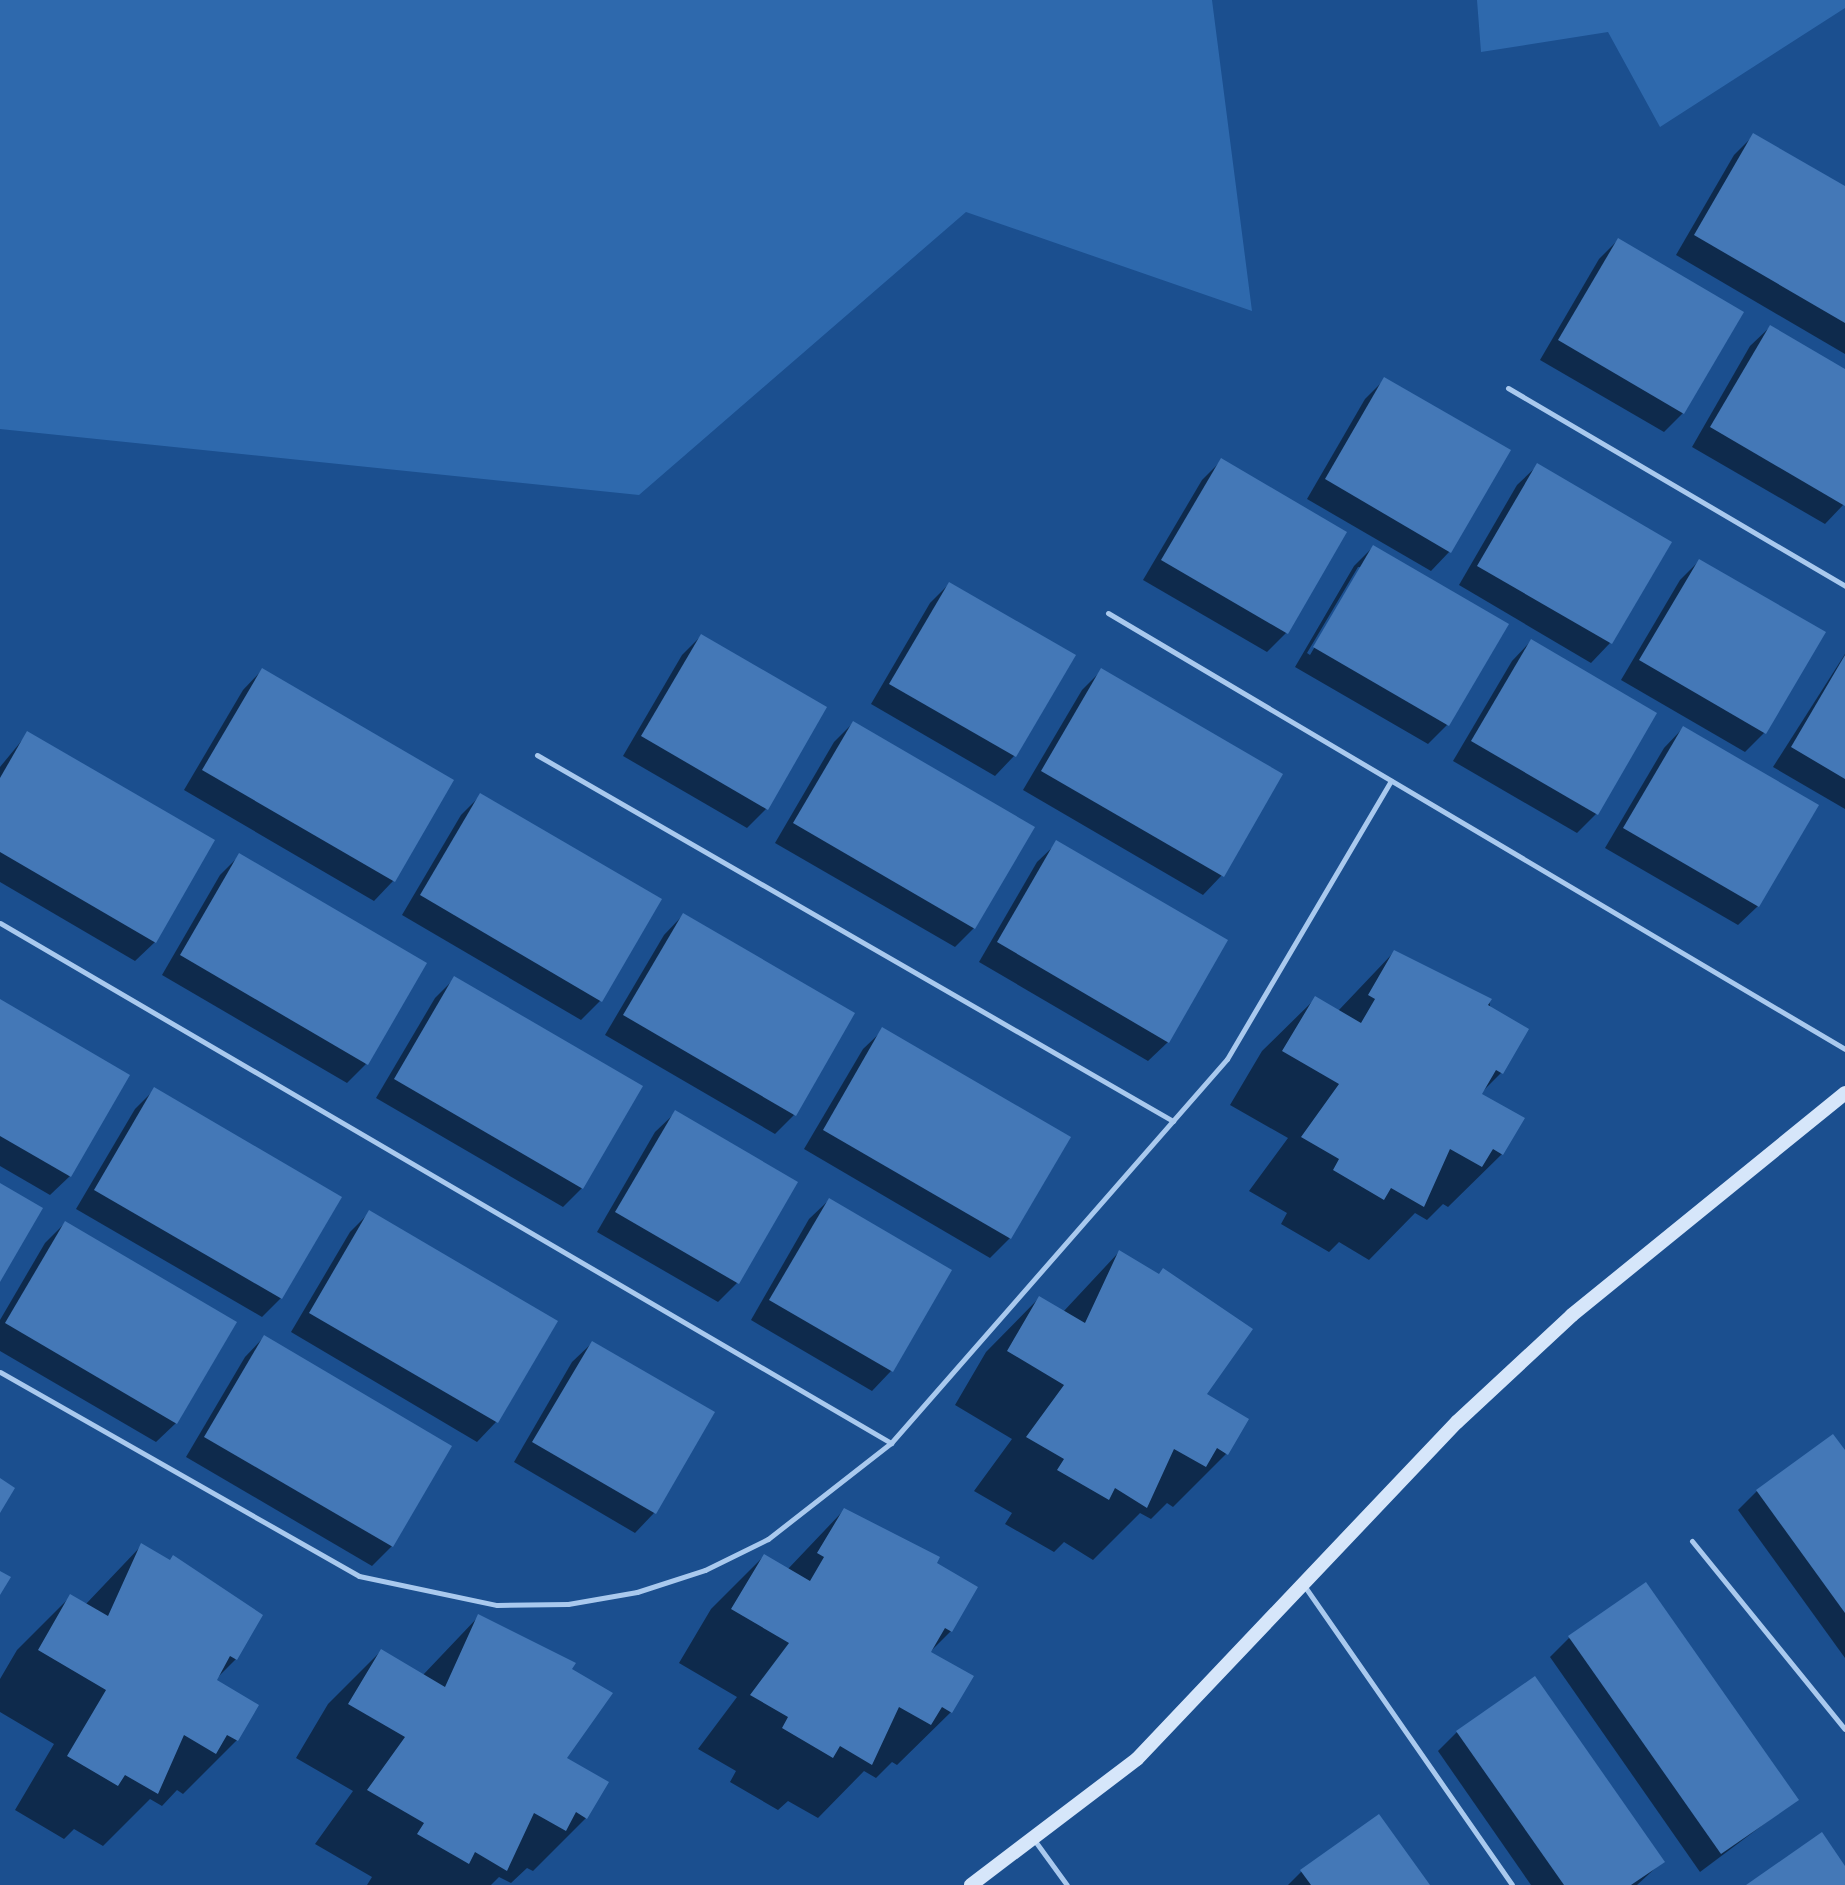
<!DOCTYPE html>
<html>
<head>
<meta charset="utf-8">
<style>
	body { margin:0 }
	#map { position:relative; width:1845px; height:1885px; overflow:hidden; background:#1b4f8f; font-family:"Varela Round",sans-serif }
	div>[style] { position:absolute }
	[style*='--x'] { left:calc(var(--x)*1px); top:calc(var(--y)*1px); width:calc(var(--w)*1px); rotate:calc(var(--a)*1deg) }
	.green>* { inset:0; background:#2e69ad }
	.shadow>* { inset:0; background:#0007 }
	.building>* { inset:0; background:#4478b7 }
	.lane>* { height:5px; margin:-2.5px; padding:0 2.5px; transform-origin:2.5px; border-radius:2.5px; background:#a9c9ee }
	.secondary>* { height:14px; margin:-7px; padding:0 7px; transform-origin:7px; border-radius:7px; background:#d6e6fa }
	span { translate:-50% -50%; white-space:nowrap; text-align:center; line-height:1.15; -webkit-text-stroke:6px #1b4f8f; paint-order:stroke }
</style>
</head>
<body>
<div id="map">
	<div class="green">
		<i style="clip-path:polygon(0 0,1212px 0,1252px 311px,966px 212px,639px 495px,0 429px)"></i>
		<i style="clip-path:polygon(1477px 0,1845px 0,1845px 8px,1660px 127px,1608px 32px,1481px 52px)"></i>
	</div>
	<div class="shadow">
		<i style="clip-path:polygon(1754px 135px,1845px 188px,1845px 354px,1676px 255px,1734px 155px)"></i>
		<i style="clip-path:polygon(1618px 240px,1683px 413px,1664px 432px,1540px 360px,1599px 259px)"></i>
		<i style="clip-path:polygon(1770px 327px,1845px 371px,1845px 503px,1825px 524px,1692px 447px,1750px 346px)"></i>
		<i style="clip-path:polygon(1385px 379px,1450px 551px,1431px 571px,1307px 499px,1365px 399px)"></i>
		<i style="clip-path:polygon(1221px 461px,1286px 633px,1267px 652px,1143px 580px,1202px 480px)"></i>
		<i style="clip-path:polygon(1537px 466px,1669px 543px,1610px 643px,1591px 663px,1459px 585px,1517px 485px)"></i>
		<i style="clip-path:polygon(evenodd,1373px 547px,1447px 725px,1428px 744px,1295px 667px,1354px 566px,1373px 547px,1358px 567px,1362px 567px,1310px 655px,1307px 653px,1358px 567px)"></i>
		<i style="clip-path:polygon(1699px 561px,1764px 733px,1745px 752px,1621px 680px,1680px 580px)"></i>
		<i style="clip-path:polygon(949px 584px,1073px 656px,1014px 756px,995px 776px,871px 704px,930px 603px)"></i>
		<i style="clip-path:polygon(701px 636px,766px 809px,747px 828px,623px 756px,682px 655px)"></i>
		<i style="clip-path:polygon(1531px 641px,1655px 714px,1596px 814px,1577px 833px,1453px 761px,1512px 661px)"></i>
		<i style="clip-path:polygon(1845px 654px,1845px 809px,1773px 767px)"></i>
		<i style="clip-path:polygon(262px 670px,452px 781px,393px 881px,374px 901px,184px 790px,243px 690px)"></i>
		<i style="clip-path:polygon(1101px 671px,1222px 875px,1203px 895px,1023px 790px,1082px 690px)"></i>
		<i style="clip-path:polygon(853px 723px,974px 928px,955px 947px,775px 843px,834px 742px)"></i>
		<i style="clip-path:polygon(1683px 728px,1758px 906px,1738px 925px,1605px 848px,1664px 748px)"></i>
		<i style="clip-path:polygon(28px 733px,155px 942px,135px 961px,0 882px,0 767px)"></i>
		<i style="clip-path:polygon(480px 796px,601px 1000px,581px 1020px,402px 915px,461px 815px)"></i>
		<i style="clip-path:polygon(1057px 843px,1168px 1042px,1148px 1061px,979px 962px,1037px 862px)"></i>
		<i style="clip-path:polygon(240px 855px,366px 1064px,347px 1083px,162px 975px,220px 875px)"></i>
		<i style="clip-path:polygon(683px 915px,794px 1115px,775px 1134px,605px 1035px,664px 935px)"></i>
		<i style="clip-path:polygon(1394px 952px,1489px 1000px,1502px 1072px,1480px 1094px,1502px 1154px,1448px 1207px,1443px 1204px,1427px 1220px,1415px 1213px,1369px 1260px,1339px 1242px,1329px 1252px,1281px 1224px,1287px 1213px,1249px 1191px,1288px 1138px,1230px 1105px,1262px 1051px,1316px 998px,1338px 1011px)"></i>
		<i style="clip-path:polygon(454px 979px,582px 1188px,563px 1207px,376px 1098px,435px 998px)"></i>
		<i style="clip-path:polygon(0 1001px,70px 1176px,50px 1195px,0 1166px)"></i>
		<i style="clip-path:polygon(883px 1030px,1010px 1238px,990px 1258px,804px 1149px,863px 1049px)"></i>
		<i style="clip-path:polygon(154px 1090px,281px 1298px,262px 1317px,76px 1209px,135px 1109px)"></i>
		<i style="clip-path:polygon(675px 1113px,737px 1283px,718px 1302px,597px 1232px,655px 1132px)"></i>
		<i style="clip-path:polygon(829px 1200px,950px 1270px,891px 1371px,872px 1391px,751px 1320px,809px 1219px)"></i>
		<i style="clip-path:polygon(369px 1213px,555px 1322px,496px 1422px,477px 1442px,291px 1332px,350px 1232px)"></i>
		<i style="clip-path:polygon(65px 1223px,176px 1423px,156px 1442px,0 1351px,0 1320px,45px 1243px)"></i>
		<i style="clip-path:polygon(1119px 1252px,1204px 1394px,1226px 1454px,1173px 1507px,1167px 1503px,1151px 1519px,1140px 1513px,1093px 1560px,1064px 1542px,1054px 1552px,1005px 1524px,1012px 1513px,974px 1491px,1012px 1439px,955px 1405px,986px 1352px,1039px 1298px,1063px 1312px)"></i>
		<i style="clip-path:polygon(264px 1337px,449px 1446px,392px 1546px,372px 1566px,186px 1457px,245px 1357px)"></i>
		<i style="clip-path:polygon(592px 1343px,713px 1413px,654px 1513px,635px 1533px,514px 1462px,572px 1362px)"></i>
		<i style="clip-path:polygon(1845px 1453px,1845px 1658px,1738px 1510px,1757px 1491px)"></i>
		<i style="clip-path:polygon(844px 1510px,934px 1564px,951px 1631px,929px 1653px,951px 1712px,897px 1765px,892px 1762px,876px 1778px,864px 1771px,818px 1818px,788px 1801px,778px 1810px,730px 1782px,736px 1771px,698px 1749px,737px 1697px,679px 1663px,711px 1609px,764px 1556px,787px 1570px)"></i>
		<i style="clip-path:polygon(142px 1545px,261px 1616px,236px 1659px,214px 1681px,237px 1740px,183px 1794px,177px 1790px,162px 1806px,150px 1799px,103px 1846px,74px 1829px,64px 1839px,15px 1810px,54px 1744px,0 1712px,0 1679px,17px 1650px,71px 1596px,85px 1605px)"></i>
		<i style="clip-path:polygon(479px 1616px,570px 1670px,564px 1758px,586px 1818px,533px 1871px,527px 1868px,511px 1883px,499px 1877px,491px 1885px,367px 1885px,372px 1877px,315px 1844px,353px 1791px,296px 1758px,328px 1704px,381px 1651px,422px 1676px)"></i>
		<i style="clip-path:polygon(1569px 1638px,1796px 1800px,1700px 1872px,1550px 1657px)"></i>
		<i style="clip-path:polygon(1457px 1732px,1662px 1862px,1637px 1885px,1531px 1885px,1438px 1751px)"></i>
		<i style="clip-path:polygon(1302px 1871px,1428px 1885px,1288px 1885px)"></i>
	</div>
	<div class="building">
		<i style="clip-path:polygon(1753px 133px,1845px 186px,1845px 323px,1694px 235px)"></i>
		<i style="clip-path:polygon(1618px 238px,1744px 312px,1684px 414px,1558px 340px)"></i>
		<i style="clip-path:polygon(1770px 325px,1845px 369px,1845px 506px,1710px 427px)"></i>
		<i style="clip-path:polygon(1384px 377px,1511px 450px,1451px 553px,1325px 479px)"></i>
		<i style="clip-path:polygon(1221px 458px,1347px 532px,1288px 634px,1161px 560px)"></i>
		<i style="clip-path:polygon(1537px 463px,1672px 542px,1612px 644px,1477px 566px)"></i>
		<i style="clip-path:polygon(1373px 545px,1509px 624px,1449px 726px,1313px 647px)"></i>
		<i style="clip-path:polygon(1699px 559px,1826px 632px,1766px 734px,1639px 660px)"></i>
		<i style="clip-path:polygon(949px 582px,1076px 655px,1016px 757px,889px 684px)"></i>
		<i style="clip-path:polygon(701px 634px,827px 707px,768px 810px,641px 736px)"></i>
		<i style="clip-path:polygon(1531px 639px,1657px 713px,1598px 815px,1471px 741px)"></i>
		<i style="clip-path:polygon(1845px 655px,1845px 779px,1791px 747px)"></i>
		<i style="clip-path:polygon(262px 668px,454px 780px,395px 882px,202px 770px)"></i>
		<i style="clip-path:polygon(1101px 668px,1283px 774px,1224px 877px,1041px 771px)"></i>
		<i style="clip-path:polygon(853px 721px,1035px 827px,975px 929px,793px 823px)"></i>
		<i style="clip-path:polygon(1683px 726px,1819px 805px,1759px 907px,1623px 828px)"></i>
		<i style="clip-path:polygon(27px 731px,215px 840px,156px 943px,0 852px,0 778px)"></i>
		<i style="clip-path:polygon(480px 793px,662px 899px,602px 1002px,420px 895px)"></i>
		<i style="clip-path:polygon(1056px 840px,1228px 940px,1169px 1043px,997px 942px)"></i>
		<i style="clip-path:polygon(239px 853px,427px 963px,368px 1065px,180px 955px)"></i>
		<i style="clip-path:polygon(683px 913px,855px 1013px,796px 1116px,623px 1015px)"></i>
		<i style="clip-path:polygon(1394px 950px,1492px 999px,1488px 1005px,1529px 1029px,1503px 1074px,1496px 1070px,1482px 1094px,1525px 1118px,1503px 1155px,1493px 1149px,1482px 1167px,1450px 1149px,1424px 1207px,1391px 1188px,1384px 1200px,1333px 1170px,1339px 1159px,1301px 1137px,1339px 1084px,1282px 1051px,1315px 996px,1361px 1023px,1375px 999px,1368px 995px)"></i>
		<i style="clip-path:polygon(454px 976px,643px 1086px,583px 1189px,394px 1079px)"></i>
		<i style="clip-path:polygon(0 999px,130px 1075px,71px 1177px,0 1136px)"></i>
		<i style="clip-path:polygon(882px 1027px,1071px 1137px,1011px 1239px,823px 1130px)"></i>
		<i style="clip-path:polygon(154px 1087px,342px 1197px,282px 1299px,94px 1190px)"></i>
		<i style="clip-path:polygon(675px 1110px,798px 1182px,739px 1284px,615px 1212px)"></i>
		<i style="clip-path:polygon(0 1183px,43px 1208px,0 1282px)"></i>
		<i style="clip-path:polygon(829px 1198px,952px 1270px,893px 1372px,769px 1300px)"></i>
		<i style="clip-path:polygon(369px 1210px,558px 1321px,498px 1423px,309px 1313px)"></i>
		<i style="clip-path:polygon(65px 1221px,237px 1322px,177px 1424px,5px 1323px)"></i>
		<i style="clip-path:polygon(1119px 1250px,1159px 1274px,1163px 1268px,1253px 1329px,1207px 1394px,1249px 1419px,1228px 1455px,1217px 1448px,1206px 1467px,1174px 1449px,1147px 1508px,1115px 1488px,1109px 1500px,1057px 1470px,1064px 1459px,1026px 1437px,1064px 1385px,1007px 1351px,1039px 1296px,1085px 1323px)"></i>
		<i style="clip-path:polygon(264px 1335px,452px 1446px,393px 1547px,204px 1437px)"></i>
		<i style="clip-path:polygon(592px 1341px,715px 1412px,656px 1514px,532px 1442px)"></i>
		<i style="clip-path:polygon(1833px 1434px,1845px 1450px,1845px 1613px,1756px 1490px)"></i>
		<i style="clip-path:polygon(0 1478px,15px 1488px,0 1513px)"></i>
		<i style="clip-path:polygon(844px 1508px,940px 1557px,937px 1563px,978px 1587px,952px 1632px,945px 1628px,931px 1652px,974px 1676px,952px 1713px,942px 1707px,931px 1725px,899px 1707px,872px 1765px,840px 1746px,833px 1758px,782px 1728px,788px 1717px,750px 1695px,789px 1643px,731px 1609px,764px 1554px,810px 1581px,824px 1557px,817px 1553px)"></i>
		<i style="clip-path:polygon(141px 1543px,170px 1560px,173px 1555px,263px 1615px,237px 1660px,230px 1656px,217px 1680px,259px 1705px,238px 1741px,227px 1735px,216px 1754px,184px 1735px,158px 1794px,125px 1775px,118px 1786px,67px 1756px,106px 1690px,38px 1650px,70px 1594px,108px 1616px)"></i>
		<i style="clip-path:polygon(0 1571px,11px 1577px,0 1595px)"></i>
		<i style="clip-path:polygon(1646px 1582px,1799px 1800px,1721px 1854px,1568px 1636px)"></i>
		<i style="clip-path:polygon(478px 1614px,576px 1663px,572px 1669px,613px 1693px,567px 1758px,609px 1782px,587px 1819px,576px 1812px,566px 1831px,534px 1813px,507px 1871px,475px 1852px,469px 1864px,417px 1834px,424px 1823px,367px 1790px,405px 1737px,348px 1704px,381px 1649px,445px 1687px)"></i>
		<i style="clip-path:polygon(1535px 1676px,1665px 1862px,1631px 1885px,1564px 1885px,1456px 1731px)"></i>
		<i style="clip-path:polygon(1379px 1814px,1430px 1885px,1311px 1885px,1300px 1870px)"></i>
		<i style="clip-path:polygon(1822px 1832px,1845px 1866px,1845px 1885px,1746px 1885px)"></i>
	</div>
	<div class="lane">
		<i style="--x:1508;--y:388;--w:391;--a:30.4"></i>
		<i style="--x:1108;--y:613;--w:856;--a:30.61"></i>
		<i style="--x:537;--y:755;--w:734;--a:29.92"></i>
		<i style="--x:0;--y:923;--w:1032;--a:30.27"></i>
		<i style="--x:0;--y:1372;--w:413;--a:29.6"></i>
		<i style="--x:359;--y:1576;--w:141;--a:11.9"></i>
		<i style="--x:497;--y:1605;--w:71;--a:-0.8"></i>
		<i style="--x:568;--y:1604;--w:70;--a:-9.9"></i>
		<i style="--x:637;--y:1592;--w:71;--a:-17.9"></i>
		<i style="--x:705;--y:1570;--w:70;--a:-26.2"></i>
		<i style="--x:768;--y:1539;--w:156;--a:-38"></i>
		<i style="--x:891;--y:1443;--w:510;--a:-48.81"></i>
		<i style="--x:1227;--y:1059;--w:323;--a:-59.5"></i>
		<i style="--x:1692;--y:1541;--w:242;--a:50.9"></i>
		<i style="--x:1303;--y:1584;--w:366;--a:55.2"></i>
		<i style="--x:1035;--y:1841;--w:54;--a:54"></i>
	</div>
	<div class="secondary">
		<i style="--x:971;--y:1885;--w:208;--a:-37.2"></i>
		<i style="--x:1137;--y:1759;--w:465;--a:-46.5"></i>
		<i style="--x:1457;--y:1422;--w:157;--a:-42.9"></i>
		<i style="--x:1572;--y:1315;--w:352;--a:-39.1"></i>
	</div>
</div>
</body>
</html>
